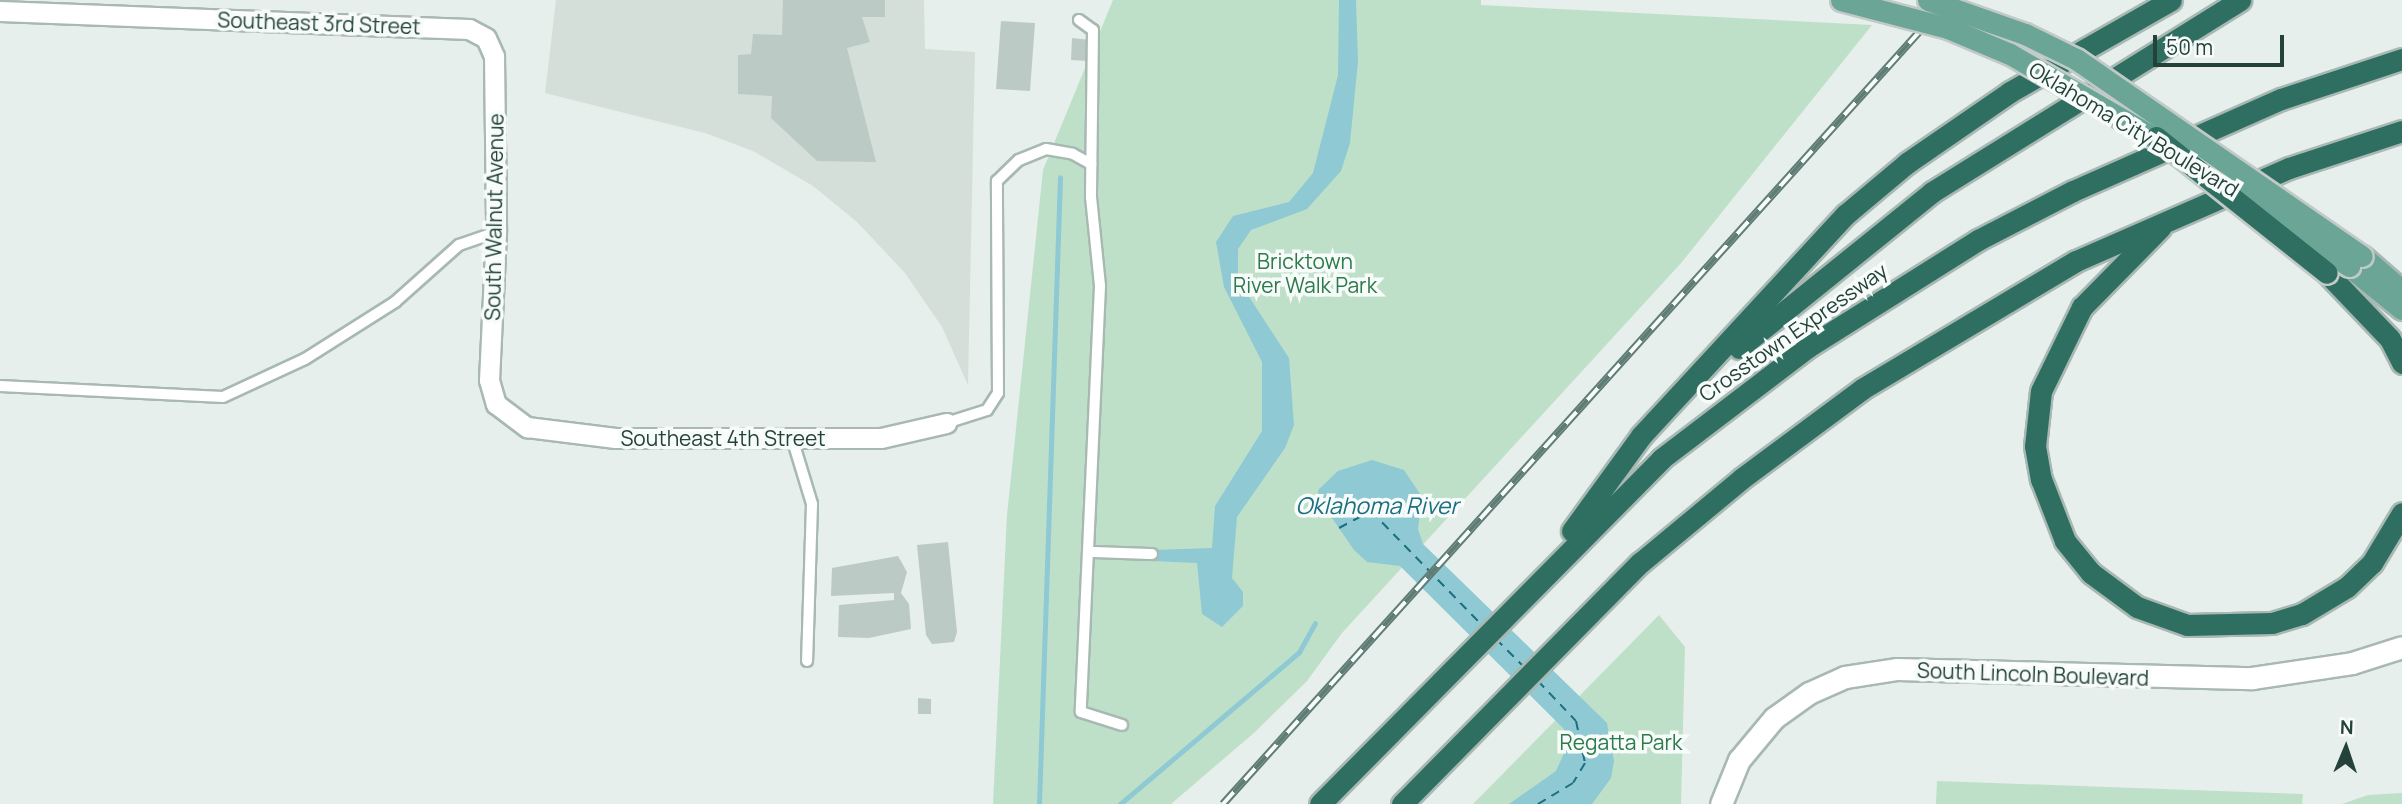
<!DOCTYPE html>
<html>
<head>
<meta charset="utf-8">
<style>
	body { margin:0 }
	#map { position:relative; width:2402px; height:804px; overflow:hidden; background:#e6efeb; font-family:Manrope,sans-serif }
	div>[style] { position:absolute }
	[style*='--x'] { left:calc(var(--x)*1px); top:calc(var(--y)*1px); width:calc(var(--w)*1px); rotate:calc(var(--a)*1deg) }
	.built>* { inset:0; background:#d4dfda }
	.green>* { inset:0; background:#bfe0c8 }
	.water>* { inset:0; background:#8ec9d4 }
	.stream>* { height:5px; margin:-2.5px; padding:0 2.5px; transform-origin:2.5px; border-radius:2.5px; background:#8ec9d4 }
	.ferry>* { height:2px; margin-top:-1px; transform-origin:0; background:repeating-linear-gradient(90deg,#1c6f80 0 9px,transparent 0 16px) }
	.building>* { inset:0; background:#bbcac4 }
	.roads { filter:drop-shadow(2px 0 #a8b8b2) drop-shadow(-2px 0 #a8b8b2) drop-shadow(0 2px #a8b8b2) drop-shadow(0 -2px #a8b8b2) }
	.lane>* { height:10px; margin:-5px; padding:0 5px; transform-origin:5px; border-radius:5px; background:#fff }
	.street>* { height:19px; margin:-9.5px; padding:0 9.5px; transform-origin:9.5px; border-radius:9.5px; background:#fff }
	.secondary>* { height:21px; margin:-10.5px; padding:0 10.5px; transform-origin:10.5px; border-radius:10.5px; background:#fff }
	.primary>* { height:21px; margin:-10.5px; padding:0 10.5px; transform-origin:10.5px; border-radius:10.5px; background:#6aa596 }
	.highway>* { height:21px; margin:-10.5px; padding:0 10.5px; transform-origin:10.5px; border-radius:10.5px; background:#2f6f62 }
	.rail>* { height:8px; margin-top:-4px; transform-origin:0; background:repeating-linear-gradient(90deg,#f7fbf9 0 16px,#5f7d75 0 32px); box-sizing:border-box; border-block:2px solid #5f7d75 }
	.bridges { filter:drop-shadow(2px 0 #c2cac8) drop-shadow(-2px 0 #c2cac8) drop-shadow(0 2px #c2cac8) drop-shadow(0 -2px #c2cac8) }
	.primary-bridge>* { height:21px; margin:-10.5px; padding:0 10.5px; transform-origin:10.5px; border-radius:10.5px; background:#6aa596 }
	.highway-bridge>* { height:21px; margin:-10.5px; padding:0 10.5px; transform-origin:10.5px; border-radius:10.5px; background:#2f6f62 }
	span { translate:-50% -50%; white-space:nowrap; text-align:center; line-height:1.15; -webkit-text-stroke:7px #f7fbf9; paint-order:stroke }
	.street-label { font-size:21px; color:#24423a }
	.park-label { font-size:21px; color:#2d7a4b }
	.water-label { font-size:23px; color:#1c6f80; font-style:italic }
	.north { position:absolute; left:2311px; top:713px; width:70px; height:70px; -webkit-text-stroke:5px #f7fbf9; paint-order:stroke; rotate:2deg; font-size:19px; font-weight:700; line-height:28px; text-align:center; color:#24423a }
	.north::after { content:''; display:block; margin:auto; width:24px; height:32px; background:#24423a; clip-path:polygon(50% 0,100% 100%,50% 72%,0 100%) }
	.scale { position:absolute; left:2153px; top:35px; width:131px; height:32px; box-sizing:border-box; border:4px solid #24423a; border-top:0; padding-left:9px; font-size:21px; line-height:24px; white-space:nowrap; color:#24423a; -webkit-text-stroke:5px #f7fbf9; paint-order:stroke }
</style>
</head>
<body>
<div id="map">
	<div class="built">
		<i style="clip-path:polygon(556px 0,924px 0,925px 49px,975px 52px,968px 385px,942px 327px,905px 273px,857px 222px,813px 186px,753px 151px,705px 133px,545px 93px)"></i>
	</div>
	<div class="green">
		<i style="clip-path:polygon(1113px 0,1481px 0,1481px 5px,1872px 25px,1682px 262px,1342px 633px,1307px 681px,1255px 732px,1171px 804px,993px 804px,1007px 515px,1043px 170px)"></i>
		<i style="clip-path:polygon(1659px 615px,1685px 647px,1681px 804px,1473px 804px)"></i>
		<i style="clip-path:polygon(1937px 781px,2303px 794px,2302px 804px,1936px 804px)"></i>
		<i style="clip-path:polygon(2402px 793px,2402px 804px,2342px 804px,2368px 795px)"></i>
	</div>
	<div class="water">
		<i style="clip-path:polygon(1339px 0,1356px 0,1358px 61px,1350px 143px,1341px 171px,1307px 209px,1251px 230px,1238px 249px,1238px 280px,1289px 358px,1294px 425px,1285px 448px,1237px 517px,1232px 578px,1243px 592px,1243px 606px,1222px 627px,1202px 614px,1197px 563px,1152px 561px,1152px 550px,1212px 548px,1215px 506px,1262px 431px,1262px 362px,1224px 287px,1216px 242px,1233px 216px,1289px 202px,1313px 173px,1338px 75px)"></i>
		<i style="clip-path:polygon(1372px 460px,1404px 470px,1422px 497px,1418px 529px,1423px 544px,1607px 723px,1614px 761px,1611px 778px,1592px 804px,1509px 804px,1556px 771px,1565px 751px,1564px 729px,1400px 566px,1367px 562px,1354px 550px,1319px 499px,1318px 490px,1338px 471px)"></i>
	</div>
	<div class="stream">
		<i style="--x:1039;--y:804;--w:627;--a:-88.08"></i>
		<i style="--x:1120;--y:804;--w:235;--a:-40.3"></i>
		<i style="--x:1299;--y:652;--w:33;--a:-61"></i>
	</div>
	<div class="ferry">
		<i style="--x:1339;--y:528;--w:36;--a:-28"></i>
		<i style="--x:1371;--y:511;--w:159;--a:45.8"></i>
		<i style="--x:1496;--y:639;--w:40;--a:45"></i>
		<i style="--x:1538;--y:681;--w:55;--a:46.5"></i>
		<i style="--x:1576;--y:721;--w:43;--a:77.9"></i>
		<i style="--x:1585;--y:763;--w:23;--a:121"></i>
		<i style="--x:1573;--y:783;--w:41;--a:149"></i>
	</div>
	<div class="building">
		<i style="clip-path:polygon(783px 0,885px 0,885px 17px,862px 17px,870px 42px,847px 48px,876px 162px,817px 161px,771px 118px,772px 96px,738px 94px,738px 55px,751px 54px,753px 34px,782px 35px)"></i>
		<i style="clip-path:polygon(1001px 21px,1035px 23px,1030px 91px,996px 89px)"></i>
		<i style="clip-path:polygon(1072px 38px,1090px 40px,1088px 61px,1071px 60px)"></i>
		<i style="clip-path:polygon(948px 542px,957px 632px,954px 642px,932px 644px,926px 635px,917px 545px)"></i>
		<i style="clip-path:polygon(898px 556px,907px 572px,901px 593px,909px 604px,911px 629px,869px 638px,838px 637px,839px 605px,894px 600px,894px 593px,831px 596px,832px 568px)"></i>
		<i style="clip-path:polygon(918px 698px,931px 699px,931px 714px,918px 714px)"></i>
	</div>
	<div class="roads">
		<div class="lane">
			<i style="--x:1079;--y:20;--w:17;--a:36"></i>
			<i style="--x:1093;--y:30;--w:167;--a:90.7"></i>
			<i style="--x:1091;--y:197;--w:89;--a:84.2"></i>
			<i style="--x:1100;--y:286;--w:426;--a:92.6"></i>
			<i style="--x:1081;--y:712;--w:43;--a:17.6"></i>
			<i style="--x:0;--y:386;--w:223;--a:2.8"></i>
			<i style="--x:223;--y:397;--w:90;--a:-24.9"></i>
			<i style="--x:305;--y:359;--w:107;--a:-32.3"></i>
			<i style="--x:395;--y:302;--w:86;--a:-41.7"></i>
			<i style="--x:459;--y:245;--w:39;--a:-19"></i>
			<i style="--x:946;--y:423;--w:43;--a:-17.6"></i>
			<i style="--x:987;--y:410;--w:20;--a:-57"></i>
			<i style="--x:998;--y:393;--w:212;--a:-90.3"></i>
			<i style="--x:997;--y:181;--w:30;--a:-44"></i>
			<i style="--x:1019;--y:160;--w:29;--a:-22"></i>
			<i style="--x:1046;--y:149;--w:27;--a:10"></i>
			<i style="--x:1073;--y:154;--w:21;--a:29"></i>
			<i style="--x:792;--y:438;--w:69;--a:73.1"></i>
			<i style="--x:812;--y:504;--w:157;--a:91.8"></i>
			<i style="--x:1092;--y:552;--w:60;--a:1.9"></i>
		</div>
		<div class="street">
			<i style="--x:0;--y:11;--w:469;--a:2.2"></i>
			<i style="--x:469;--y:29;--w:19;--a:28"></i>
			<i style="--x:486;--y:38;--w:20;--a:66"></i>
			<i style="--x:494;--y:56;--w:176;--a:89.3"></i>
			<i style="--x:496;--y:232;--w:148;--a:92.7"></i>
			<i style="--x:489;--y:380;--w:25;--a:74"></i>
			<i style="--x:496;--y:404;--w:39;--a:37"></i>
			<i style="--x:527;--y:427;--w:89;--a:7.1"></i>
			<i style="--x:615;--y:438;--w:266;--a:0"></i>
			<i style="--x:881;--y:438;--w:67;--a:-13"></i>
		</div>
		<div class="secondary">
			<i style="--x:1721;--y:804;--w:48;--a:-67.8"></i>
			<i style="--x:1739;--y:760;--w:55;--a:-50.2"></i>
			<i style="--x:1774;--y:718;--w:43;--a:-35.5"></i>
			<i style="--x:1809;--y:693;--w:39;--a:-24"></i>
			<i style="--x:1845;--y:677;--w:53;--a:-8.7"></i>
			<i style="--x:1897;--y:669;--w:355;--a:1.5"></i>
			<i style="--x:2252;--y:678;--w:101;--a:-8.5"></i>
			<i style="--x:2352;--y:663;--w:52;--a:-17.7"></i>
		</div>
		<div class="primary">
			<i style="--x:2362;--y:256;--w:50;--a:41"></i>
			<i style="--x:2349;--y:266;--w:68;--a:39.1"></i>
		</div>
		<div class="highway">
			<i style="--x:2160;--y:228;--w:111;--a:134.6"></i>
			<i style="--x:2082;--y:307;--w:93;--a:116"></i>
			<i style="--x:2041;--y:391;--w:55;--a:96.2"></i>
			<i style="--x:2035;--y:446;--w:34;--a:80"></i>
			<i style="--x:2041;--y:479;--w:66;--a:68.8"></i>
			<i style="--x:2065;--y:541;--w:41;--a:50.9"></i>
			<i style="--x:2091;--y:573;--w:57;--a:36.5"></i>
			<i style="--x:2137;--y:607;--w:53;--a:19.8"></i>
			<i style="--x:2187;--y:625;--w:85;--a:-1.3"></i>
			<i style="--x:2272;--y:623;--w:31;--a:-17"></i>
			<i style="--x:2302;--y:614;--w:52;--a:-31"></i>
			<i style="--x:2347;--y:587;--w:35;--a:-44"></i>
			<i style="--x:2372;--y:563;--w:58;--a:-59"></i>
			<i style="--x:2327;--y:273;--w:91;--a:46.3"></i>
			<i style="--x:2390;--y:339;--w:27;--a:63"></i>
			<i style="--x:1739;--y:348;--w:248;--a:-38.9"></i>
			<i style="--x:1932;--y:192;--w:363;--a:-31.9"></i>
			<i style="--x:1572;--y:531;--w:117;--a:-54"></i>
			<i style="--x:1641;--y:436;--w:301;--a:-47.3"></i>
			<i style="--x:1845;--y:215;--w:81;--a:-40"></i>
			<i style="--x:1907;--y:163;--w:125;--a:-34.6"></i>
			<i style="--x:2010;--y:92;--w:185;--a:-29.7"></i>
			<i style="--x:1320;--y:804;--w:485;--a:-45.3"></i>
			<i style="--x:1661;--y:459;--w:185;--a:-37.3"></i>
			<i style="--x:1808;--y:347;--w:201;--a:-32.2"></i>
			<i style="--x:1978;--y:240;--w:107;--a:-27.3"></i>
			<i style="--x:2073;--y:191;--w:227;--a:-23.9"></i>
			<i style="--x:2281;--y:99;--w:127;--a:-18.3"></i>
			<i style="--x:1402;--y:804;--w:339;--a:-45.4"></i>
			<i style="--x:1640;--y:563;--w:131;--a:-39.7"></i>
			<i style="--x:1741;--y:479;--w:151;--a:-36.6"></i>
			<i style="--x:1862;--y:389;--w:249;--a:-30.9"></i>
			<i style="--x:2076;--y:261;--w:232;--a:-23.6"></i>
			<i style="--x:2289;--y:168;--w:119;--a:-18.1"></i>
		</div>
	</div>
	<div class="rail">
		<i style="--x:1223;--y:804;--w:1083;--a:-47.96"></i>
	</div>
	<div class="bridges">
		<div class="primary-bridge">
			<i style="--x:1841;--y:0;--w:111;--a:14.7"></i>
			<i style="--x:1948;--y:28;--w:67;--a:22.8"></i>
			<i style="--x:2010;--y:54;--w:184;--a:30.1"></i>
			<i style="--x:1928;--y:0;--w:103;--a:19.3"></i>
			<i style="--x:2025;--y:34;--w:57;--a:26.1"></i>
			<i style="--x:2076;--y:59;--w:347;--a:34.6"></i>
			<i style="--x:2237;--y:191;--w:135;--a:33.8"></i>
		</div>
		<div class="highway-bridge">
			<i style="--x:2156;--y:137;--w:218;--a:38.5"></i>
		</div>
	</div>
	<div class="street-label">
		<span style="left:319px;top:23px;rotate:2deg">Southeast 3rd Street</span>
		<span style="left:2134px;top:129px;rotate:31deg">Oklahoma City Boulevard</span>
		<span style="left:494px;top:217px;rotate:-89deg">South Walnut Avenue</span>
		<span style="left:1793px;top:332px;rotate:-35deg">Crosstown Expressway</span>
		<span style="left:723px;top:438px">Southeast 4th Street</span>
		<span style="left:2033px;top:674px;rotate:2deg">South Lincoln Boulevard</span>
	</div>
	<div class="park-label">
		<span style="left:1305px;top:273px">Bricktown<br>River Walk Park</span>
		<span style="left:1621px;top:742px">Regatta Park</span>
	</div>
	<div class="water-label">
		<span style="left:1377px;top:505px">Oklahoma River</span>
	</div>
	<div class="north">N</div>
	<div class="scale">50 m</div>
</div>
</body>
</html>
